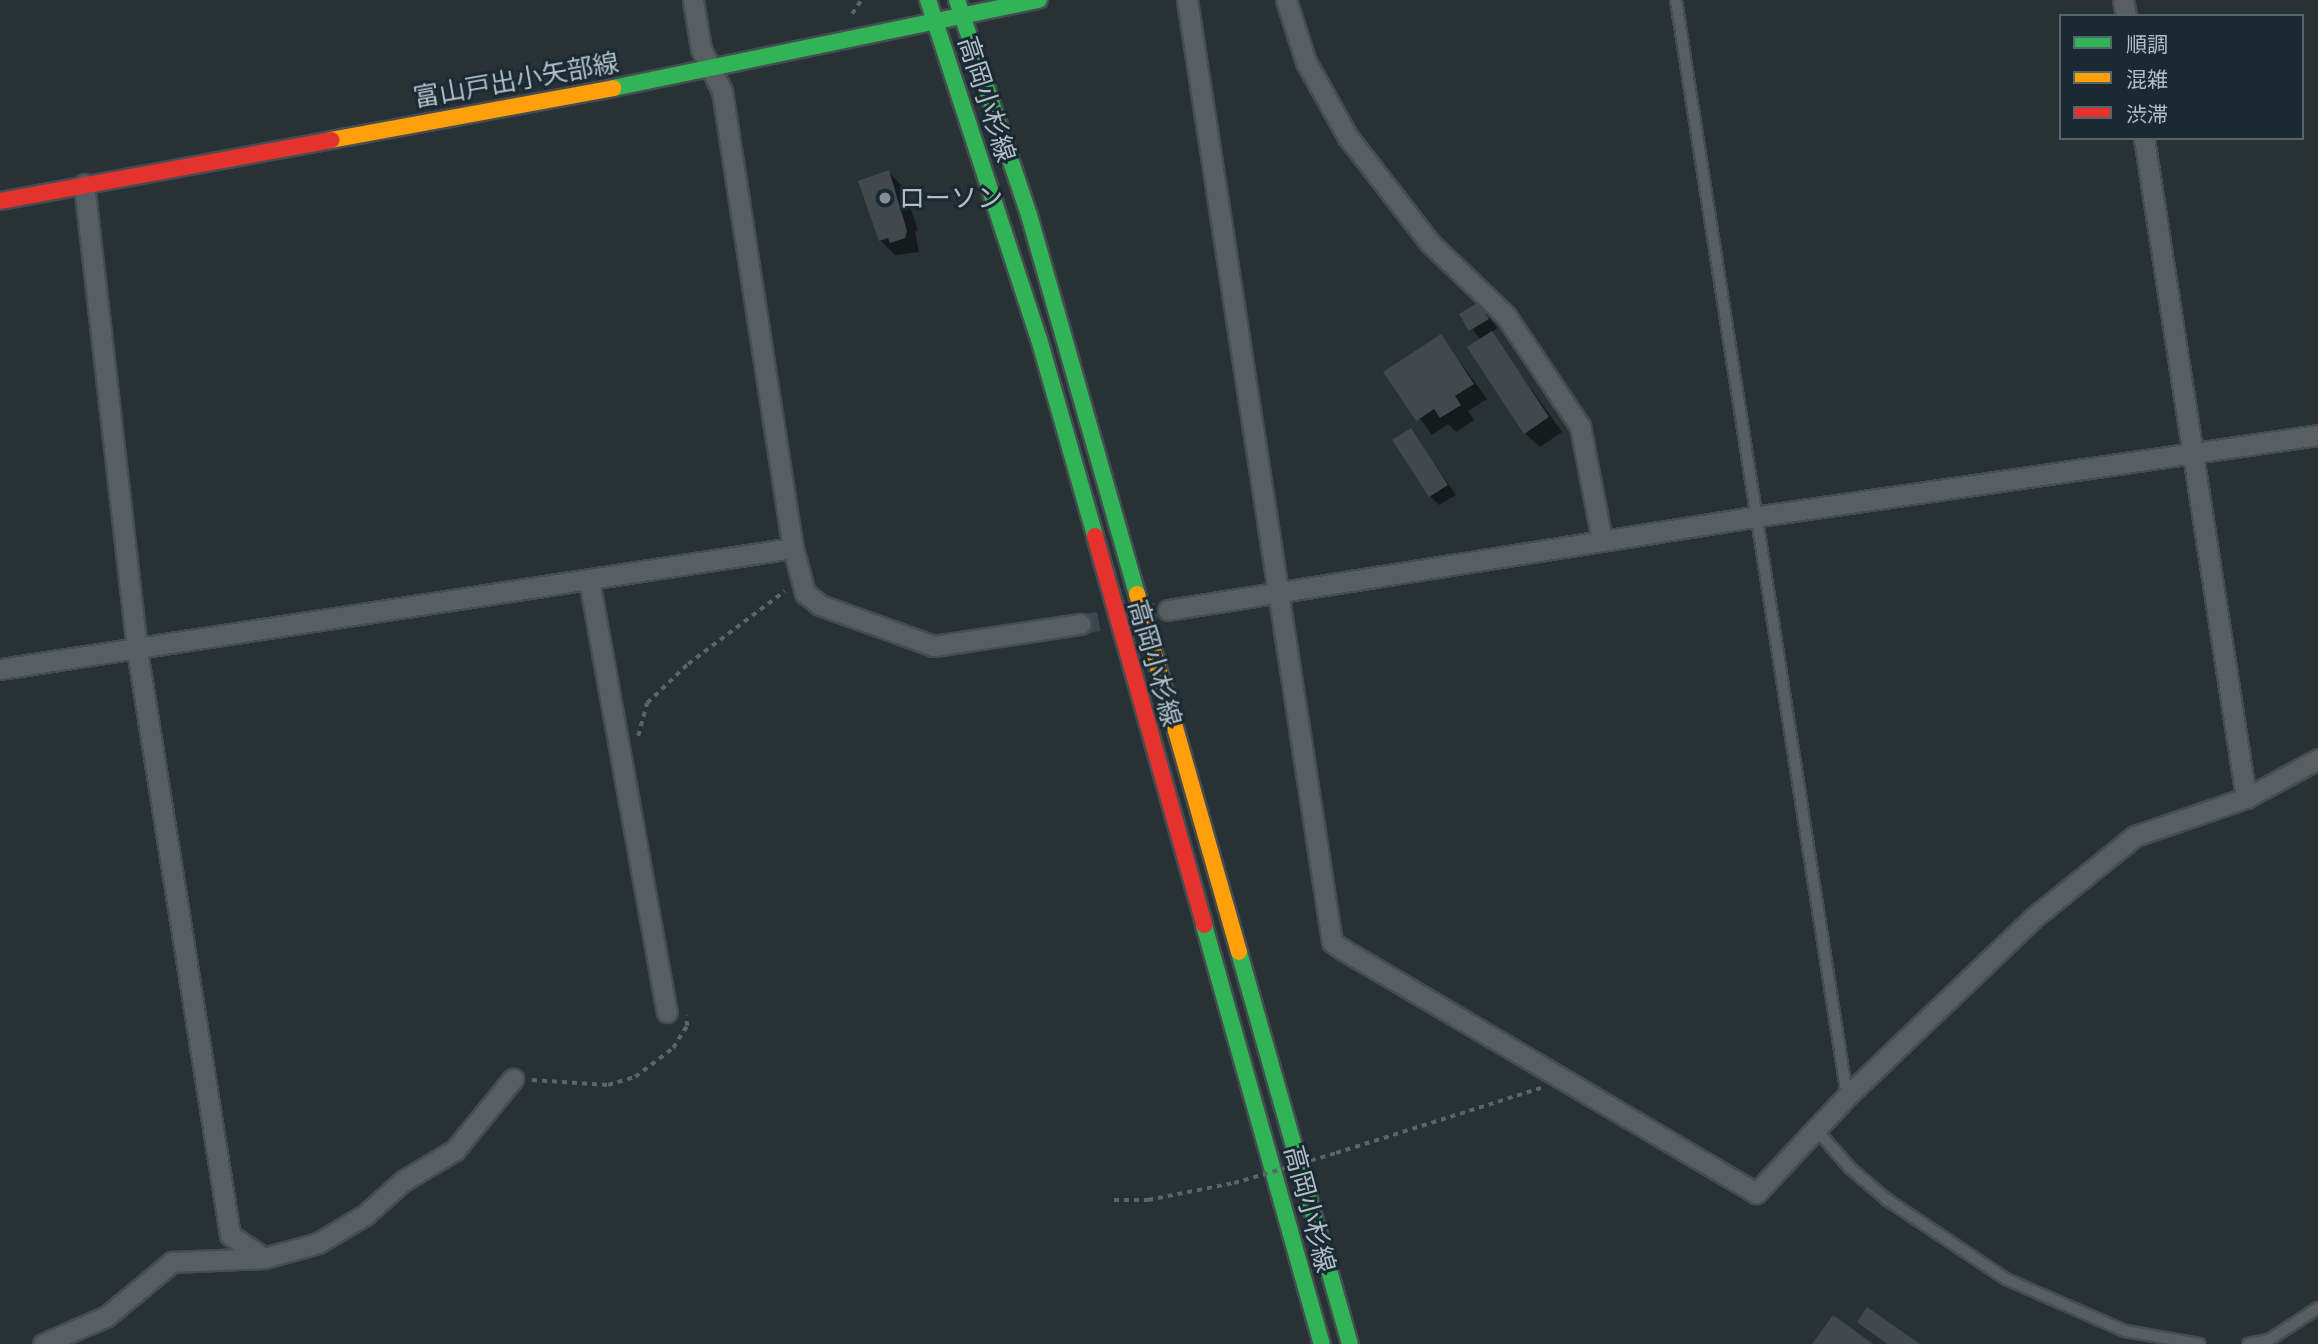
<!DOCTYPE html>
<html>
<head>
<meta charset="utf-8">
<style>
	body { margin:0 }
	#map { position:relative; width:2318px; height:1344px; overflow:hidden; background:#283136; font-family:"PT Sans Narrow","Noto Sans JP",sans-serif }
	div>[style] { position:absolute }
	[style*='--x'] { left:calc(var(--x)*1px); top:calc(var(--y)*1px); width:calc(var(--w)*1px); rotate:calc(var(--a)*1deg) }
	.shadow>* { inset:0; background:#0007 }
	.building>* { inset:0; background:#41494e }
	.street-tunnel>* { height:19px; margin-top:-9.5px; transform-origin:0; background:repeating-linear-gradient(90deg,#3d464c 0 19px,transparent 0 29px) }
	.path>* { height:3.5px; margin-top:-1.75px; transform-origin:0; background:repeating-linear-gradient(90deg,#5c6467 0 5px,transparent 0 10px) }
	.roads { filter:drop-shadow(2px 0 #464d51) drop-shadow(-2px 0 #464d51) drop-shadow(0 2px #464d51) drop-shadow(0 -2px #464d51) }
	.lane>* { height:10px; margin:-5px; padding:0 5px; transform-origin:5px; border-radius:5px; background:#585f64 }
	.street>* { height:19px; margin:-9.5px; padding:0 9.5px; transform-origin:9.5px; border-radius:9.5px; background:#585f64 }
	.fast>* { height:16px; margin:-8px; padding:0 8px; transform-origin:8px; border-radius:8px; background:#30b455 }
	.slow>* { height:16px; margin:-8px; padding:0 8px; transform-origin:8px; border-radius:8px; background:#ff9f0a }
	.jam>* { height:16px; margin:-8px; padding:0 8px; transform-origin:8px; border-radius:8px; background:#e5322d }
	.path-bridge>* { height:3.5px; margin-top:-1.75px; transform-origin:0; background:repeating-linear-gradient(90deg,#5c6467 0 5px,transparent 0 10px) }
	.dots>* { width:19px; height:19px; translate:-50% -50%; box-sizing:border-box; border:4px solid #1b2931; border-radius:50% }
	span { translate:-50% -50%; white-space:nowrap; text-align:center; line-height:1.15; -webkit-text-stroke:6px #1b2931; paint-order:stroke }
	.street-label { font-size:26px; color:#b2bfc8 }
	.poi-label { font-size:26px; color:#b2bfc8 }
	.left { translate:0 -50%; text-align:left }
	.legend { position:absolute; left:2059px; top:14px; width:245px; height:126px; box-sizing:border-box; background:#1b2931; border:2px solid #57656d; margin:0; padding:9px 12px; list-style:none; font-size:21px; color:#b2bfc8 }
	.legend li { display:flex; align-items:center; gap:14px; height:35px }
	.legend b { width:35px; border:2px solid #57656d }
</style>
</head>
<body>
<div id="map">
	<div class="shadow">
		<i style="clip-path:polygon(889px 172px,903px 187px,918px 230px,915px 231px,919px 252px,895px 255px,880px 240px)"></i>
		<i style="clip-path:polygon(1479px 304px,1497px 328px,1491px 333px,1562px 432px,1540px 447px,1525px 433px,1481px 340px,1461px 315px)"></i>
		<i style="clip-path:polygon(1441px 336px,1487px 399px,1468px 411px,1474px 420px,1456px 432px,1448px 424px,1432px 435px,1386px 372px)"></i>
		<i style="clip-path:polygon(1411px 430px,1456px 495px,1439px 505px,1430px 496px)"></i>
	</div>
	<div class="building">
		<i style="clip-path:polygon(889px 170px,907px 231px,905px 238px,890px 243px,888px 238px,879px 241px,858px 181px)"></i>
		<i style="clip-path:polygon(1479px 302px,1489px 319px,1469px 331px,1459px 314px)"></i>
		<i style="clip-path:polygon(1492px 331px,1549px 417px,1524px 434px,1467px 347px)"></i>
		<i style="clip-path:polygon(1441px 334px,1474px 384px,1455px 396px,1461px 405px,1440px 418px,1434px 409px,1416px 421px,1383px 372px)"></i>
		<i style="clip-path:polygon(1411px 428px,1448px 485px,1429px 497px,1392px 440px)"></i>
		<i style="clip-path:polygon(1867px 1307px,1920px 1344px,1887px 1344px,1857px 1322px)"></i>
		<i style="clip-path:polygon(1833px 1315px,1873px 1344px,1812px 1344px)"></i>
	</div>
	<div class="street-tunnel">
		<i style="--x:1080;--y:624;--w:89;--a:-9"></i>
	</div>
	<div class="path">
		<i style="--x:852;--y:14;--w:17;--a:-57"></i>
		<i style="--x:638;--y:736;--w:34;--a:-75"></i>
		<i style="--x:647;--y:703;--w:57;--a:-43.6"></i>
		<i style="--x:688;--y:664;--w:121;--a:-37"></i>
		<i style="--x:532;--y:1080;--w:76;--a:3.8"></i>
		<i style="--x:608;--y:1085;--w:28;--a:-17"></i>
		<i style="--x:635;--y:1077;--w:48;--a:-37.3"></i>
		<i style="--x:673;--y:1048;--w:26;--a:-58"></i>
		<i style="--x:687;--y:1026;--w:10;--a:-96"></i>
		<i style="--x:1336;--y:1153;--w:215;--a:-17.6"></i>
		<i style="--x:1114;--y:1200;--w:34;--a:0"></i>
		<i style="--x:1148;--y:1200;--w:88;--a:-11.2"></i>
	</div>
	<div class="roads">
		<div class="lane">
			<i style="--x:1676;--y:0;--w:1109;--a:81.13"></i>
			<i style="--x:1815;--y:1128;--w:53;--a:48.8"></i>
			<i style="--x:1850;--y:1168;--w:48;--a:40.7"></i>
			<i style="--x:1886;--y:1199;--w:144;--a:33.7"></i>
			<i style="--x:2006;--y:1279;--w:130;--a:23.6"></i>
			<i style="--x:2125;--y:1331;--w:76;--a:9.8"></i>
			<i style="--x:2248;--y:1344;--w:21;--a:-11"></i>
			<i style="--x:2269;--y:1340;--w:59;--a:-33.1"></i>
		</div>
		<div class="street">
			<i style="--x:693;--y:0;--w:50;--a:80.7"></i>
			<i style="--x:701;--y:49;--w:47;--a:63.4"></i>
			<i style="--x:722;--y:91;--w:462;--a:81.2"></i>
			<i style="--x:793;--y:548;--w:47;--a:75.1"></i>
			<i style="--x:805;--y:593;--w:19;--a:39"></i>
			<i style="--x:820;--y:605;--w:121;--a:19.8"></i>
			<i style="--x:934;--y:646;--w:148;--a:-8.6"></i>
			<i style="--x:1187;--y:0;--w:953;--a:81.25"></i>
			<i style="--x:1332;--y:942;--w:12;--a:35"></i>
			<i style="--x:1342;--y:949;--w:481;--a:30.5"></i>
			<i style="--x:1756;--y:1193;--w:133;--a:-46.8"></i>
			<i style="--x:1847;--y:1096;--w:256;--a:-43.7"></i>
			<i style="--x:2032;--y:919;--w:132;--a:-38.9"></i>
			<i style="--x:2135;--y:836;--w:117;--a:-18.9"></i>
			<i style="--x:2246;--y:798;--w:82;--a:-28.4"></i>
			<i style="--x:1286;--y:0;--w:65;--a:72.1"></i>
			<i style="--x:1306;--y:62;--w:86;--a:60.8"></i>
			<i style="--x:1348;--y:137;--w:134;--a:52.3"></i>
			<i style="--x:1430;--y:243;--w:105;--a:43.8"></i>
			<i style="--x:1506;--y:316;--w:133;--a:56.1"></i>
			<i style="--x:1580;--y:426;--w:116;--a:79.1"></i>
			<i style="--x:2123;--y:0;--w:16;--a:79"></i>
			<i style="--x:2144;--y:138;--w:668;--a:81.21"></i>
			<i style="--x:84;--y:184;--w:469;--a:83.5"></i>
			<i style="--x:137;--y:650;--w:592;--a:80.97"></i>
			<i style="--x:230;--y:1235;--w:41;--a:34.1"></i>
			<i style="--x:589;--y:580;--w:439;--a:79.8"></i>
			<i style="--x:1168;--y:610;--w:592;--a:-9.03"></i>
			<i style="--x:1753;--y:517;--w:571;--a:-8.26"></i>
			<i style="--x:0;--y:669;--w:802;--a:-8.68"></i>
			<i style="--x:43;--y:1344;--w:70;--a:-23.6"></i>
			<i style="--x:107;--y:1316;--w:85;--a:-39.7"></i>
			<i style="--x:172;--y:1262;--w:92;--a:-2.5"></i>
			<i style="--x:264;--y:1258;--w:56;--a:-15.5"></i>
			<i style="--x:318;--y:1243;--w:55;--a:-30.8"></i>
			<i style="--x:365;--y:1215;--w:51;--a:-41.8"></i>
			<i style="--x:403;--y:1181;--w:61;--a:-30.8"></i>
			<i style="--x:455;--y:1150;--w:92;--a:-50.8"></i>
		</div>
		<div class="fast">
			<i style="--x:928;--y:0;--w:357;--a:71.9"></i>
			<i style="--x:1039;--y:339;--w:205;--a:74.1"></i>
			<i style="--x:957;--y:0;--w:227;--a:71.5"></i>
			<i style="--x:1029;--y:215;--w:394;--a:74.1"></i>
			<i style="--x:613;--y:88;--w:435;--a:-11.7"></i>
			<i style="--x:1204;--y:925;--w:435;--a:74.3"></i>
			<i style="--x:1239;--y:952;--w:407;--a:74.2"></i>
		</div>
		<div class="slow">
			<i style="--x:331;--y:140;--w:287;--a:-10.4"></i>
			<i style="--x:1137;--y:594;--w:372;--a:74.1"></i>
		</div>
		<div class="jam">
			<i style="--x:0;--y:201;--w:337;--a:-10.4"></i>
			<i style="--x:1095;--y:536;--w:404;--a:74.3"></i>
		</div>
	</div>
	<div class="path-bridge">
		<i style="--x:1234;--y:1183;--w:106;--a:-16.4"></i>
	</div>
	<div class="dots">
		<i style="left:885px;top:198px;background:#828d95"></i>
	</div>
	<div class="street-label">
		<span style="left:516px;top:80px;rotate:-10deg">富山戸出小矢部線</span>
		<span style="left:987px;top:99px;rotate:72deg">高岡小杉線</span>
		<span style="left:1155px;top:663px;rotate:74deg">高岡小杉線</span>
		<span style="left:1310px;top:1209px;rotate:75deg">高岡小杉線</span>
	</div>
	<div class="poi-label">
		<span class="left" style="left:899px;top:198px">ローソン</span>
	</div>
	<ul class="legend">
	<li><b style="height:9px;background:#30b455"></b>順調</li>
	<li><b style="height:9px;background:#ff9f0a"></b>混雑</li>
	<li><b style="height:9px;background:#e5322d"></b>渋滞</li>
	</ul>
</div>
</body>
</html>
